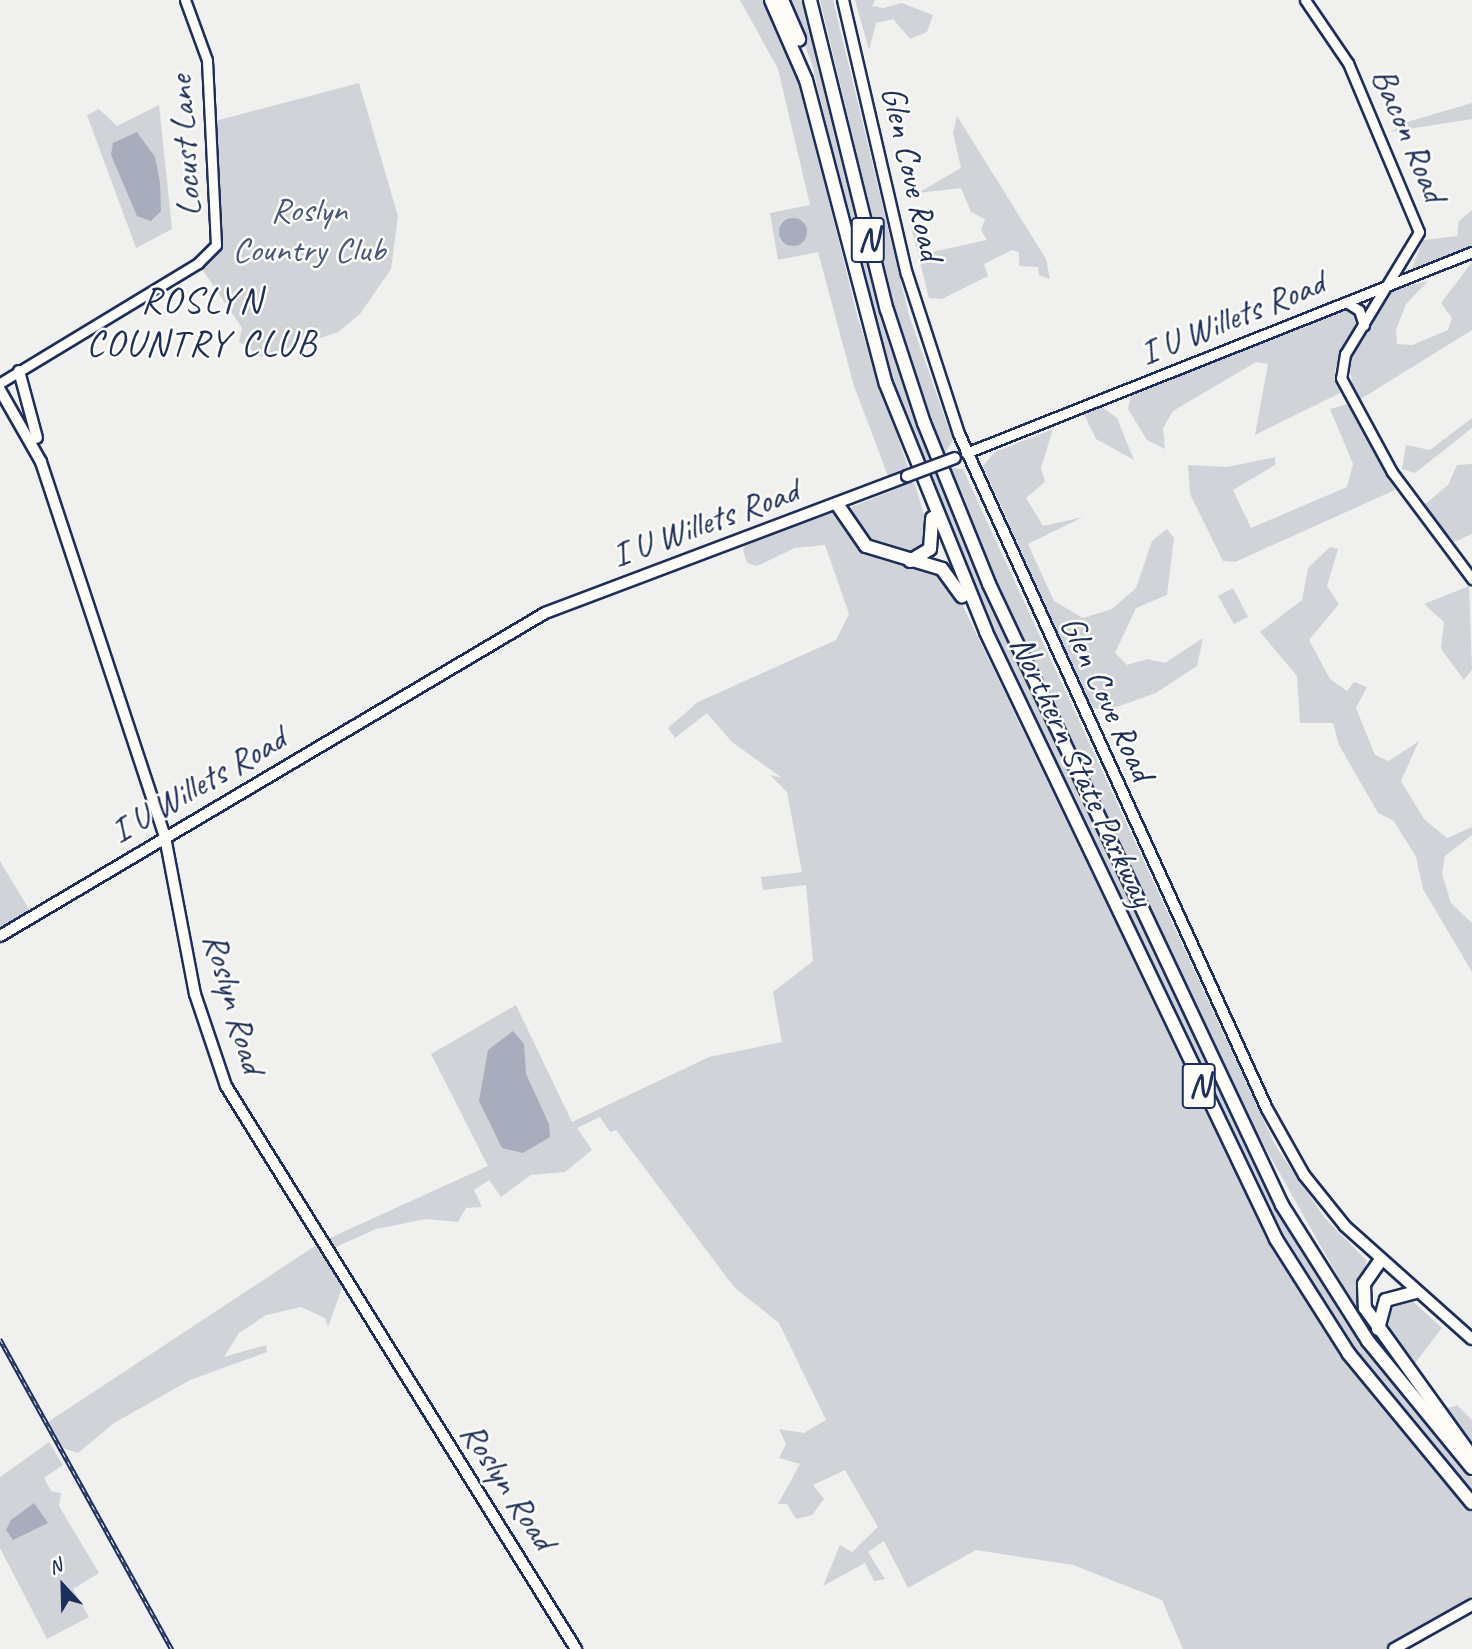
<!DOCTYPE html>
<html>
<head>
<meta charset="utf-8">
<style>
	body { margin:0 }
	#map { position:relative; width:1472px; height:1649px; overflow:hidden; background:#f0f0ee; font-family:Caveat,sans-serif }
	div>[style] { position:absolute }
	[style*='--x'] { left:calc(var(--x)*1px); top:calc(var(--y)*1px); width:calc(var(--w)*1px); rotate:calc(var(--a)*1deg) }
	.green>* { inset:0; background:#d0d3d8 }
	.water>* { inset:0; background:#a7adbd }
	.round { border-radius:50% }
	.roads { filter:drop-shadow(2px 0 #1b2f5e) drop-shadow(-2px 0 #1b2f5e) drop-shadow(0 2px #1b2f5e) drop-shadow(0 -2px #1b2f5e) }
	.minor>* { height:9px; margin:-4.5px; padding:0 4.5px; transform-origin:4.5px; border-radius:4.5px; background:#fdfcf7 }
	.major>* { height:10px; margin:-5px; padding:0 5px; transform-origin:5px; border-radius:5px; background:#fdfcf7 }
	.highway>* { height:12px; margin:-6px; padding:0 6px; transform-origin:6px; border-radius:6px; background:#fdfcf7 }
	.rail>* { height:4.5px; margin-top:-2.25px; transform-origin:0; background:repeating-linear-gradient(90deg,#fdfcf7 0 5px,#1b2f5e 0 10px); box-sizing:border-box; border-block:2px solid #1b2f5e }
	.bridges { filter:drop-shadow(2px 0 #1b2f5e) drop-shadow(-2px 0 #1b2f5e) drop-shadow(0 2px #1b2f5e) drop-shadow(0 -2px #1b2f5e) }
	.major-bridge>* { height:10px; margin:-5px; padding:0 5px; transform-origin:5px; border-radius:5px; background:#fdfcf7 }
	span { translate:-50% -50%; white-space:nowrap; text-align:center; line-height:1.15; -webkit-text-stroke:5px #fdfcf7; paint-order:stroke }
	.shield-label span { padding:2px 5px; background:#fdfcf7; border:2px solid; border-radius:5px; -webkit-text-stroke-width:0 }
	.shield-label { font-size:33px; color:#1b2f5e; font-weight:700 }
	.street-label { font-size:35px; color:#1b2f5e }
	.park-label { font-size:35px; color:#48587c }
	.neighbourhood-label { font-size:37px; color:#1b2f5e; letter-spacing:2px }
	.north { position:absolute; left:28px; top:1551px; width:70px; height:70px; -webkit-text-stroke:5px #fdfcf7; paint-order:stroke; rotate:338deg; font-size:19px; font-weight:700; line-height:28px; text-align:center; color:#1b2f5e }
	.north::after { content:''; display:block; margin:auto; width:24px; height:32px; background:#1b2f5e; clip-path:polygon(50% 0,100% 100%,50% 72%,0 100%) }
</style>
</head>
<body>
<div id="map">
	<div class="green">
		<i style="clip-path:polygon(740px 0,764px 0,800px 82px,858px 319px,908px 467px,888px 476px,854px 386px,818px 252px,778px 260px,770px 213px,810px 205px,778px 69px)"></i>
		<i style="clip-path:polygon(787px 0,803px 0,806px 9px,882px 321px,930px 458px,921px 462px,873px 321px,812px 64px)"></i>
		<i style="clip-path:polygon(820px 0,833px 0,909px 315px,953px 441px,944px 454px,895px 313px)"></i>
		<i style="clip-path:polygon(855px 0,875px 0,872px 6px,883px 8px,902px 3px,933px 15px,927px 32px,910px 39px,893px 19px,876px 23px,869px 50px)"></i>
		<i style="clip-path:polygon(359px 83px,398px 216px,391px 269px,360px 314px,338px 332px,262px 357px,239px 342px,242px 328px,198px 263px,219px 235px,215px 121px)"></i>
		<i style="clip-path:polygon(1472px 103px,1472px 119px,1390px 132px,1407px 122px)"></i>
		<i style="clip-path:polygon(159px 105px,172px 229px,136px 248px,87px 115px,99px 109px,117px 126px)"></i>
		<i style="clip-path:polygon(957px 116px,1046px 259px,1050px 279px,1039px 275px,1038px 267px,1019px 266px,1019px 252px,1012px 250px,984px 264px,988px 276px,942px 299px,929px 298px,911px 226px,920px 230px,927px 253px,987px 240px,981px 230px,985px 219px,971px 212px,961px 188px,918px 193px,961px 168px,953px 133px)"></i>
		<i style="clip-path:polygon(1472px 210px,1472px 246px,1412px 269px,1423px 240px,1457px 236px,1459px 221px)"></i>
		<i style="clip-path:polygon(1472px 262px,1472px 330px,1356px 402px,1348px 361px,1394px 289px,1428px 281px,1406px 304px,1396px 330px,1397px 344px,1412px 345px,1448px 330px,1452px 318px,1441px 303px)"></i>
		<i style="clip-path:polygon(1345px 307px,1352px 308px,1356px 322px,1335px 369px,1340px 393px,1255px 435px,1268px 364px,1256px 362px,1173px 411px,1163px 428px,1165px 449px,1147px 440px,1128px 409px,1131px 396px)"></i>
		<i style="clip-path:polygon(1348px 404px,1395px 490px,1235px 562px,1223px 561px,1190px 494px,1188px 465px,1227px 467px,1275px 457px,1275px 465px,1233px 490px,1251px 528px,1347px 487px,1353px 464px,1330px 409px)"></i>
		<i style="clip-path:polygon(1102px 407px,1117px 418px,1134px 460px,1096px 439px,1083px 412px)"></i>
		<i style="clip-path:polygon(1472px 418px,1472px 428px,1415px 473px,1402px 469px,1406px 445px,1430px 450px)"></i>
		<i style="clip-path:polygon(1053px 429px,1041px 468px,1045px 482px,1026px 498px,1043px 526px,1083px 517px,1028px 544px,1054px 601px,1083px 618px,1112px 609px,1136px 588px,1152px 541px,1167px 529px,1174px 538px,1167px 595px,1136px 608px,1115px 653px,1127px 665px,1147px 659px,1165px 663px,1203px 638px,1197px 666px,1156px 693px,1105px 711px,1091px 707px,983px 466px,995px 452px)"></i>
		<i style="clip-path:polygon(1472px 464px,1472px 534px,1454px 542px,1423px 506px,1448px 485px,1457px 465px)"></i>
		<i style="clip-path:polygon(949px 468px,963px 469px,971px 487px,1275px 1145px,1324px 1217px,1367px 1261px,1357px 1295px,1367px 1328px,1244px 1110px,991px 571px)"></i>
		<i style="clip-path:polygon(935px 473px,1260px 1177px,1344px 1320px,1472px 1479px,1472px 1492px,1355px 1350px,1255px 1187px,967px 573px,926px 476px)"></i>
		<i style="clip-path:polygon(914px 482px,928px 527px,925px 548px,899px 557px,862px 538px,844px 510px)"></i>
		<i style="clip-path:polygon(832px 513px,853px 541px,879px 557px,933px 568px,951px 581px,1264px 1232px,1344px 1358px,1472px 1513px,1472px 1603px,1394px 1649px,1183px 1649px,1162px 1600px,1073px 1565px,976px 1550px,908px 1588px,884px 1541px,868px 1552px,885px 1579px,874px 1581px,865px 1563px,823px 1586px,840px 1545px,852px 1552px,878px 1527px,845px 1470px,813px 1485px,824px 1499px,812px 1515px,796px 1519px,787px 1504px,778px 1504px,800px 1464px,779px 1458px,786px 1444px,779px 1429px,804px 1433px,826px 1420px,779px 1323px,734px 1287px,616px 1130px,610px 1132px,600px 1117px,577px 1128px,592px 1150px,565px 1172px,531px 1175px,501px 1197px,489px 1180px,474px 1190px,482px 1207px,466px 1208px,458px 1222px,426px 1219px,376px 1229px,327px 1251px,342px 1288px,328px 1327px,325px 1318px,301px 1307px,266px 1315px,239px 1333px,224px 1357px,266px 1345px,267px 1352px,190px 1380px,114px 1423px,78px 1453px,63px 1448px,48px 1422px,321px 1242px,488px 1166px,431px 1054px,516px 1005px,572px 1122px,709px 1057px,782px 1042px,773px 992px,813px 961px,806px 885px,763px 890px,761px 877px,802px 872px,787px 792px,770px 775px,782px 778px,732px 742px,707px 713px,675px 738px,668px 728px,698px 702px,836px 640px,849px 614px,825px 545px,795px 548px,757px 566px,747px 563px,743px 550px,746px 543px)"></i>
		<i style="clip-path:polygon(1330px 547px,1338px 549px,1327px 586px,1339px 604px,1309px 640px,1330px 679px,1347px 691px,1354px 682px,1367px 687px,1356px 708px,1375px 755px,1389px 761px,1419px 741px,1401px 781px,1424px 819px,1447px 838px,1472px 827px,1472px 835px,1445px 856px,1442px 874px,1451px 903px,1472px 923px,1472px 972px,1423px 889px,1416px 857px,1394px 821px,1378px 813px,1339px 745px,1333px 723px,1300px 723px,1297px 676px,1260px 632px,1302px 600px,1308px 568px)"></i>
		<i style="clip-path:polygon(1469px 586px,1472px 670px,1464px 680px,1441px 649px,1444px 622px,1424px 604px)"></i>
		<i style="clip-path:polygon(1233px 588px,1248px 617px,1234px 624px,1218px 596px)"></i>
		<i style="clip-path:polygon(0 861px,33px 916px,0 936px)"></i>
		<i style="clip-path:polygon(1408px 1297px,1442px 1328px,1412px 1367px,1448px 1408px,1457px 1405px,1472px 1420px,1472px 1447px,1382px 1328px,1388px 1303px)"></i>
		<i style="clip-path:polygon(49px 1442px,63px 1465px,44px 1478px,51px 1491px,61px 1493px,59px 1506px,99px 1573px,73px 1589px,89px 1617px,47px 1639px,0 1548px,0 1477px)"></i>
	</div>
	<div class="water">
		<i style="clip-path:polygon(137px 132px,155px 157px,160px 183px,161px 211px,151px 221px,137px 216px,111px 155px,113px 143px)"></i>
		<i class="round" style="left:779px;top:218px;width:28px;height:28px"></i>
		<i style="clip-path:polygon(513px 1031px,524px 1044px,526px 1074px,549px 1124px,550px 1137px,523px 1153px,502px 1148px,479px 1101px,488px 1050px)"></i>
		<i style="clip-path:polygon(34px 1503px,48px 1523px,13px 1540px,6px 1530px,11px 1520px)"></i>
	</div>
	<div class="roads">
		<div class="minor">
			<i style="--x:1305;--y:0;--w:76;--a:55.7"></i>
			<i style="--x:1348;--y:63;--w:183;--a:67.2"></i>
			<i style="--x:1419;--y:232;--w:143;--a:121.2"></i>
			<i style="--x:1345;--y:354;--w:24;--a:99"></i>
			<i style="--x:1341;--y:378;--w:107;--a:61.5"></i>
			<i style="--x:1392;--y:472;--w:134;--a:53.2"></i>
			<i style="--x:1346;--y:302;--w:15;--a:32"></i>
			<i style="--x:1359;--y:310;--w:16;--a:72"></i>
			<i style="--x:0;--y:383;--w:232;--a:-31.2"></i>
			<i style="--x:198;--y:263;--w:25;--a:-45"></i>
			<i style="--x:216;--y:245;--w:185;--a:-92.8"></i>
			<i style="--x:207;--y:60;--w:64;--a:-110.1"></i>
			<i style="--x:966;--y:453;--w:544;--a:-21.66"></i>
		</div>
		<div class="major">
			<i style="--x:843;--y:0;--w:281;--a:76.9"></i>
			<i style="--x:907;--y:274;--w:168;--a:72"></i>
			<i style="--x:959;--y:434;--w:742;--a:65.47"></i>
			<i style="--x:1267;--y:1109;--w:76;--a:60.7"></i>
			<i style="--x:1304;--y:1175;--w:65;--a:51.2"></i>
			<i style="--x:1345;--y:1226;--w:170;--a:41.7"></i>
			<i style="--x:19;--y:371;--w:69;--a:75"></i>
			<i style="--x:0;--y:390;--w:83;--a:60.3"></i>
			<i style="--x:41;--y:462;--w:395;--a:71.7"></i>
			<i style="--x:165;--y:837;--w:160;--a:79.2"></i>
			<i style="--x:195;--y:994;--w:97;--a:71.4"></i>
			<i style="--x:226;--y:1086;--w:663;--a:58.13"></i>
			<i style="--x:0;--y:936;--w:634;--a:-30.65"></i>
			<i style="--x:545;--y:613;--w:387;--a:-20.7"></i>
			<i style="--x:1394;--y:1649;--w:90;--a:-29.4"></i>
		</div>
		<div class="highway">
			<i style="--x:771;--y:0;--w:87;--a:66.4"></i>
			<i style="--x:806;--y:80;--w:314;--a:75.3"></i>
			<i style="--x:886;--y:384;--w:267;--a:68"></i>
			<i style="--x:986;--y:632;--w:673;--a:64.46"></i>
			<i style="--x:1276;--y:1239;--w:136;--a:57.6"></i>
			<i style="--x:1349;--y:1354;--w:193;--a:50.5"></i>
			<i style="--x:782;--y:0;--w:43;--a:66.4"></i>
			<i style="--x:810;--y:0;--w:319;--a:76.1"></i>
			<i style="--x:887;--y:310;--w:119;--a:71.9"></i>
			<i style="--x:924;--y:423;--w:174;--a:68"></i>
			<i style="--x:989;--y:584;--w:687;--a:64.74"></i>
			<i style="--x:1282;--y:1205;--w:161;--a:57.7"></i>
			<i style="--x:1368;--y:1341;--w:164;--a:50.7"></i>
			<i style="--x:837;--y:504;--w:51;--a:55.4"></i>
			<i style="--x:866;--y:546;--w:79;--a:16.8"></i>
			<i style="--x:942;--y:569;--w:34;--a:54"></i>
			<i style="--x:910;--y:561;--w:23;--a:-31"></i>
			<i style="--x:930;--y:549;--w:31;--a:-86"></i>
			<i style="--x:1380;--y:1261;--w:28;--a:125"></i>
			<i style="--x:1364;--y:1284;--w:24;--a:88"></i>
			<i style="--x:1365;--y:1308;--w:183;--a:54.3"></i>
			<i style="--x:1378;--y:1329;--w:30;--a:-75"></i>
			<i style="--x:1386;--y:1300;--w:31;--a:-15"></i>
		</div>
	</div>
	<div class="rail">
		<i style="--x:0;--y:1339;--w:355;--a:61"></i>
	</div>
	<div class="bridges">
		<div class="major-bridge">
			<i style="--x:907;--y:476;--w:51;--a:-20.6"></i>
		</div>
	</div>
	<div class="shield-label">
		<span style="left:868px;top:240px">N</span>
		<span style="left:1199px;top:1086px">N</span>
	</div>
	<div class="street-label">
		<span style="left:1409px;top:135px;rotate:67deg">Bacon Road</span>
		<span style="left:185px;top:146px;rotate:-94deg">Locust Lane</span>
		<span style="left:912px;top:173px;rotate:77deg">Glen Cove Road</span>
		<span style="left:1232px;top:318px;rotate:-22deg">I U Willets Road</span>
		<span style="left:705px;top:523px;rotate:-20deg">I U Willets Road</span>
		<span style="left:1107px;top:698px;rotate:65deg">Glen Cove Road</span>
		<span style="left:1082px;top:771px;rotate:65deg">Northern State Parkway</span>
		<span style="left:198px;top:785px;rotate:-30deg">I U Willets Road</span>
		<span style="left:234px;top:1003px;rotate:74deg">Roslyn Road</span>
		<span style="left:508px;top:1486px;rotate:57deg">Roslyn Road</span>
	</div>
	<div class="park-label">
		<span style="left:309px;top:230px">Roslyn<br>Country Club</span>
	</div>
	<div class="neighbourhood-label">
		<span style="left:202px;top:322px">ROSLYN<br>COUNTRY CLUB</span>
	</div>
	<div class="north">N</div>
</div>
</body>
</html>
